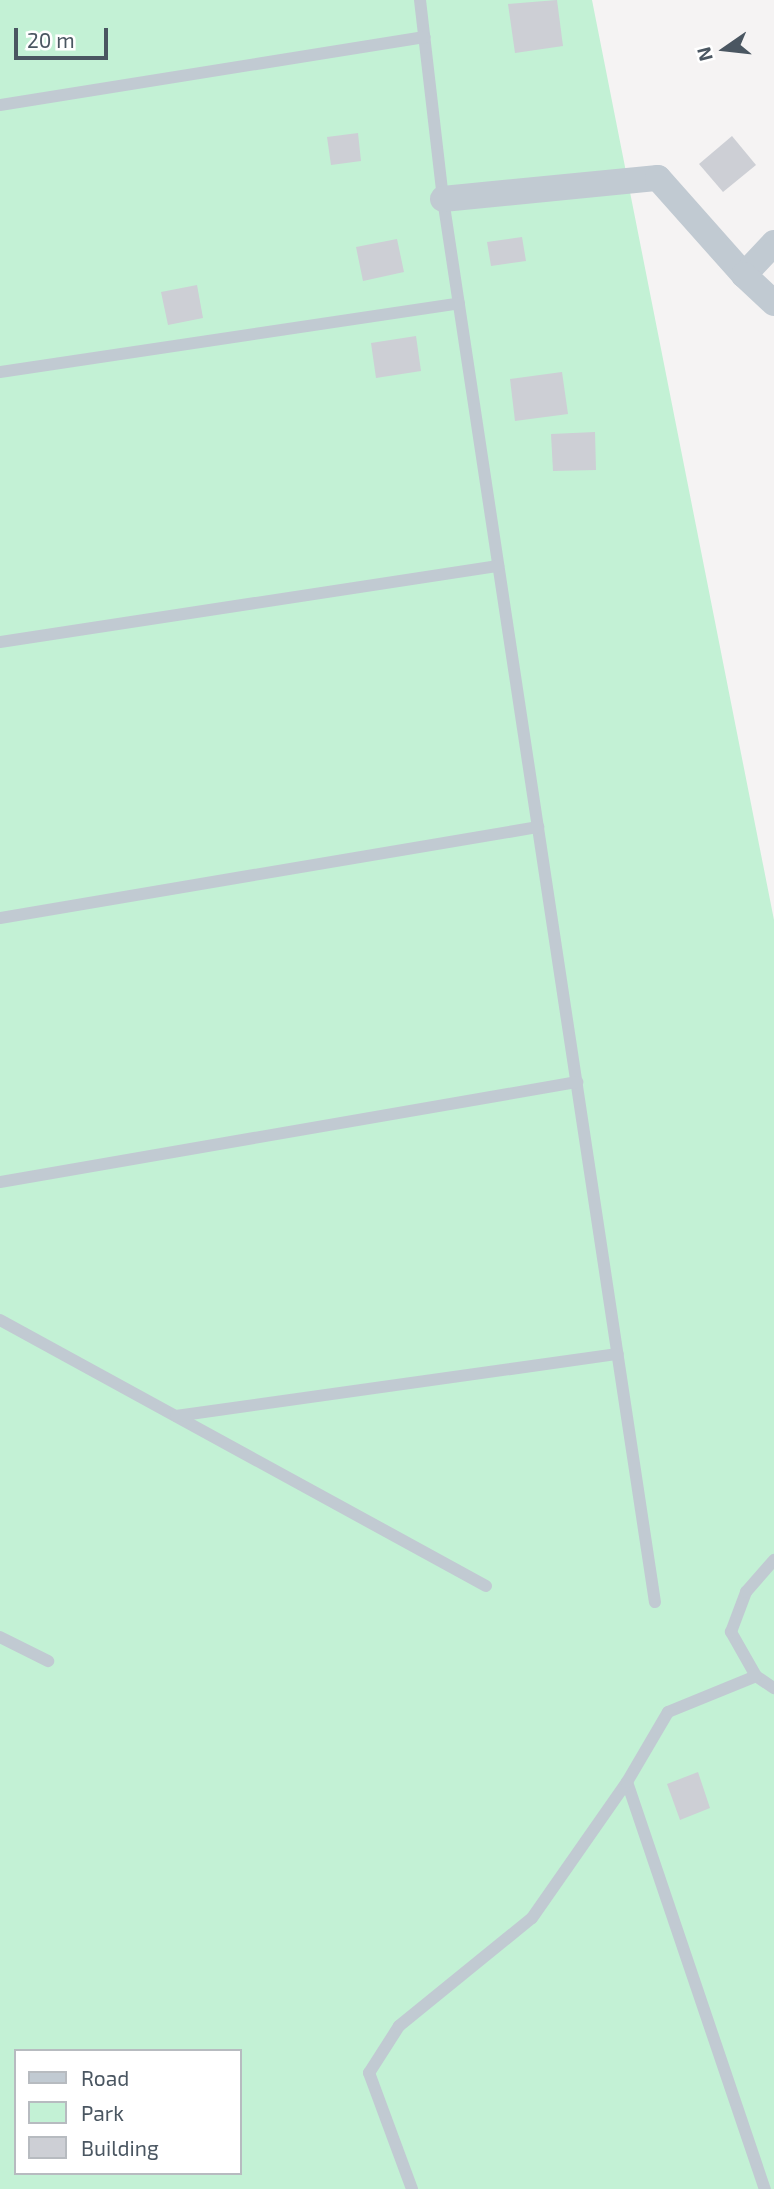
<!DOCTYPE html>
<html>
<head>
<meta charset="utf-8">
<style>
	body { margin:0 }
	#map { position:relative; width:774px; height:2189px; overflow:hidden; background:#f5f3f3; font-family:"Exo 2",sans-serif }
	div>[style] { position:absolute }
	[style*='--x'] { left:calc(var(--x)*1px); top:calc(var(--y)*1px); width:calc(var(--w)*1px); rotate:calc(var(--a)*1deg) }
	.green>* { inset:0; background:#c3f1d5 }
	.building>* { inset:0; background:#cdcfd5 }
	.service>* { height:12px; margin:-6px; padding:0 6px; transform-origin:6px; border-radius:6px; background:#c1cad2 }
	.minor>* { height:26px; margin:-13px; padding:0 13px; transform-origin:13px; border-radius:13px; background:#c1cad2 }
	span { translate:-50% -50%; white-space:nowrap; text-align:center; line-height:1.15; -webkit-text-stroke:6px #fff; paint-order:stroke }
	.legend { position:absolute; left:14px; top:2049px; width:228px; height:126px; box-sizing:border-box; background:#fff; border:2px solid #b7bbc0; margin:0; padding:9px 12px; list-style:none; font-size:21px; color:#4a5661 }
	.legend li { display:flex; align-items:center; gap:14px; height:35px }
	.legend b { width:35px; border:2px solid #b7bbc0 }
	.north { position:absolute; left:690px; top:14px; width:70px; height:70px; -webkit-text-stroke:5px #fff; paint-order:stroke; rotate:256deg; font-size:19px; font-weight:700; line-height:28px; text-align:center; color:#4a5661 }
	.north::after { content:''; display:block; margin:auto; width:24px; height:32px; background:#4a5661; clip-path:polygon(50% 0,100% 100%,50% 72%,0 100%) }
	.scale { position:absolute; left:14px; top:28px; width:94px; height:32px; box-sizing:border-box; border:4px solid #4a5661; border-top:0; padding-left:9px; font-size:21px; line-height:24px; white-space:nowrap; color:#4a5661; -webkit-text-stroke:5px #fff; paint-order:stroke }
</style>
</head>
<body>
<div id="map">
	<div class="green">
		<i style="clip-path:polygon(evenodd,0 0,592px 0,774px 920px,774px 2189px,0 2189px,0 0,16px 2051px,240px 2051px,240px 2173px,16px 2173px,16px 2051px)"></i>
	</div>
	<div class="building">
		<i style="clip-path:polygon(557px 0,563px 46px,515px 53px,508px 4px)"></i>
		<i style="clip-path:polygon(358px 133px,361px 161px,331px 165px,327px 137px)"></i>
		<i style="clip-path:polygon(732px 136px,756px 165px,723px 192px,699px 164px)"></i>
		<i style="clip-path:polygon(522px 237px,526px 261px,491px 266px,487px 242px)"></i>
		<i style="clip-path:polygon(397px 239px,404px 272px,363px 281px,356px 247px)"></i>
		<i style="clip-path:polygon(197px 285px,203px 318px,168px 325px,161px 292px)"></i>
		<i style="clip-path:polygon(416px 336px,421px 371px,376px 378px,371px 343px)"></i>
		<i style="clip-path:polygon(562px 372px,568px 414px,515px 421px,510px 379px)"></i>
		<i style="clip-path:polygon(595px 432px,596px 470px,553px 471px,551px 434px)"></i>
		<i style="clip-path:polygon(698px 1772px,710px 1808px,680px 1820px,667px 1784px)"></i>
	</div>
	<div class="service">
		<i style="--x:420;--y:0;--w:200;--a:83.4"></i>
		<i style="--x:443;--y:199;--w:1419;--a:81.41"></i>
		<i style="--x:0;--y:105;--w:430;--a:-9.1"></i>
		<i style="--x:0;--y:372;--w:464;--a:-8.5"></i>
		<i style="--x:0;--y:642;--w:504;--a:-8.68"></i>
		<i style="--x:0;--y:918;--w:546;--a:-9.6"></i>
		<i style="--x:0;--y:1182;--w:586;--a:-9.83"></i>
		<i style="--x:0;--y:1320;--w:554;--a:28.69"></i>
		<i style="--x:176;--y:1416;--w:446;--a:-8"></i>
		<i style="--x:0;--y:1637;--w:54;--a:26.6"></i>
		<i style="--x:756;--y:1676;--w:22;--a:34"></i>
		<i style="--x:627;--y:1782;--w:430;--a:71.3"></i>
		<i style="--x:412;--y:2189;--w:124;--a:-110.3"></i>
		<i style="--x:369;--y:2073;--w:56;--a:-57.4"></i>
		<i style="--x:399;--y:2026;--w:171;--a:-39.1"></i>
		<i style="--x:532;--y:1918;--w:166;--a:-55.1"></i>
		<i style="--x:627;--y:1782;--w:81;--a:-59.6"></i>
		<i style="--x:668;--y:1712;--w:95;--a:-22.2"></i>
		<i style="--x:756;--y:1676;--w:51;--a:-119.6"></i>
		<i style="--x:731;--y:1632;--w:43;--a:-69.4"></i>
		<i style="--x:746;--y:1592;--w:43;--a:-48.8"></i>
	</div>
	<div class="minor">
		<i style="--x:443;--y:199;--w:216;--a:-5.6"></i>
		<i style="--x:658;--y:178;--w:130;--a:48.4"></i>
		<i style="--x:744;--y:275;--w:44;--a:-46.8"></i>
		<i style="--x:744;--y:275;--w:41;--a:43"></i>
	</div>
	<ul class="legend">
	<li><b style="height:9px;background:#c1cad2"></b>Road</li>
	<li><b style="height:19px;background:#c3f1d5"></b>Park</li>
	<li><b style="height:19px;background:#cdcfd5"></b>Building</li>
	</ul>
	<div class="north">N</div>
	<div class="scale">20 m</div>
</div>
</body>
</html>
